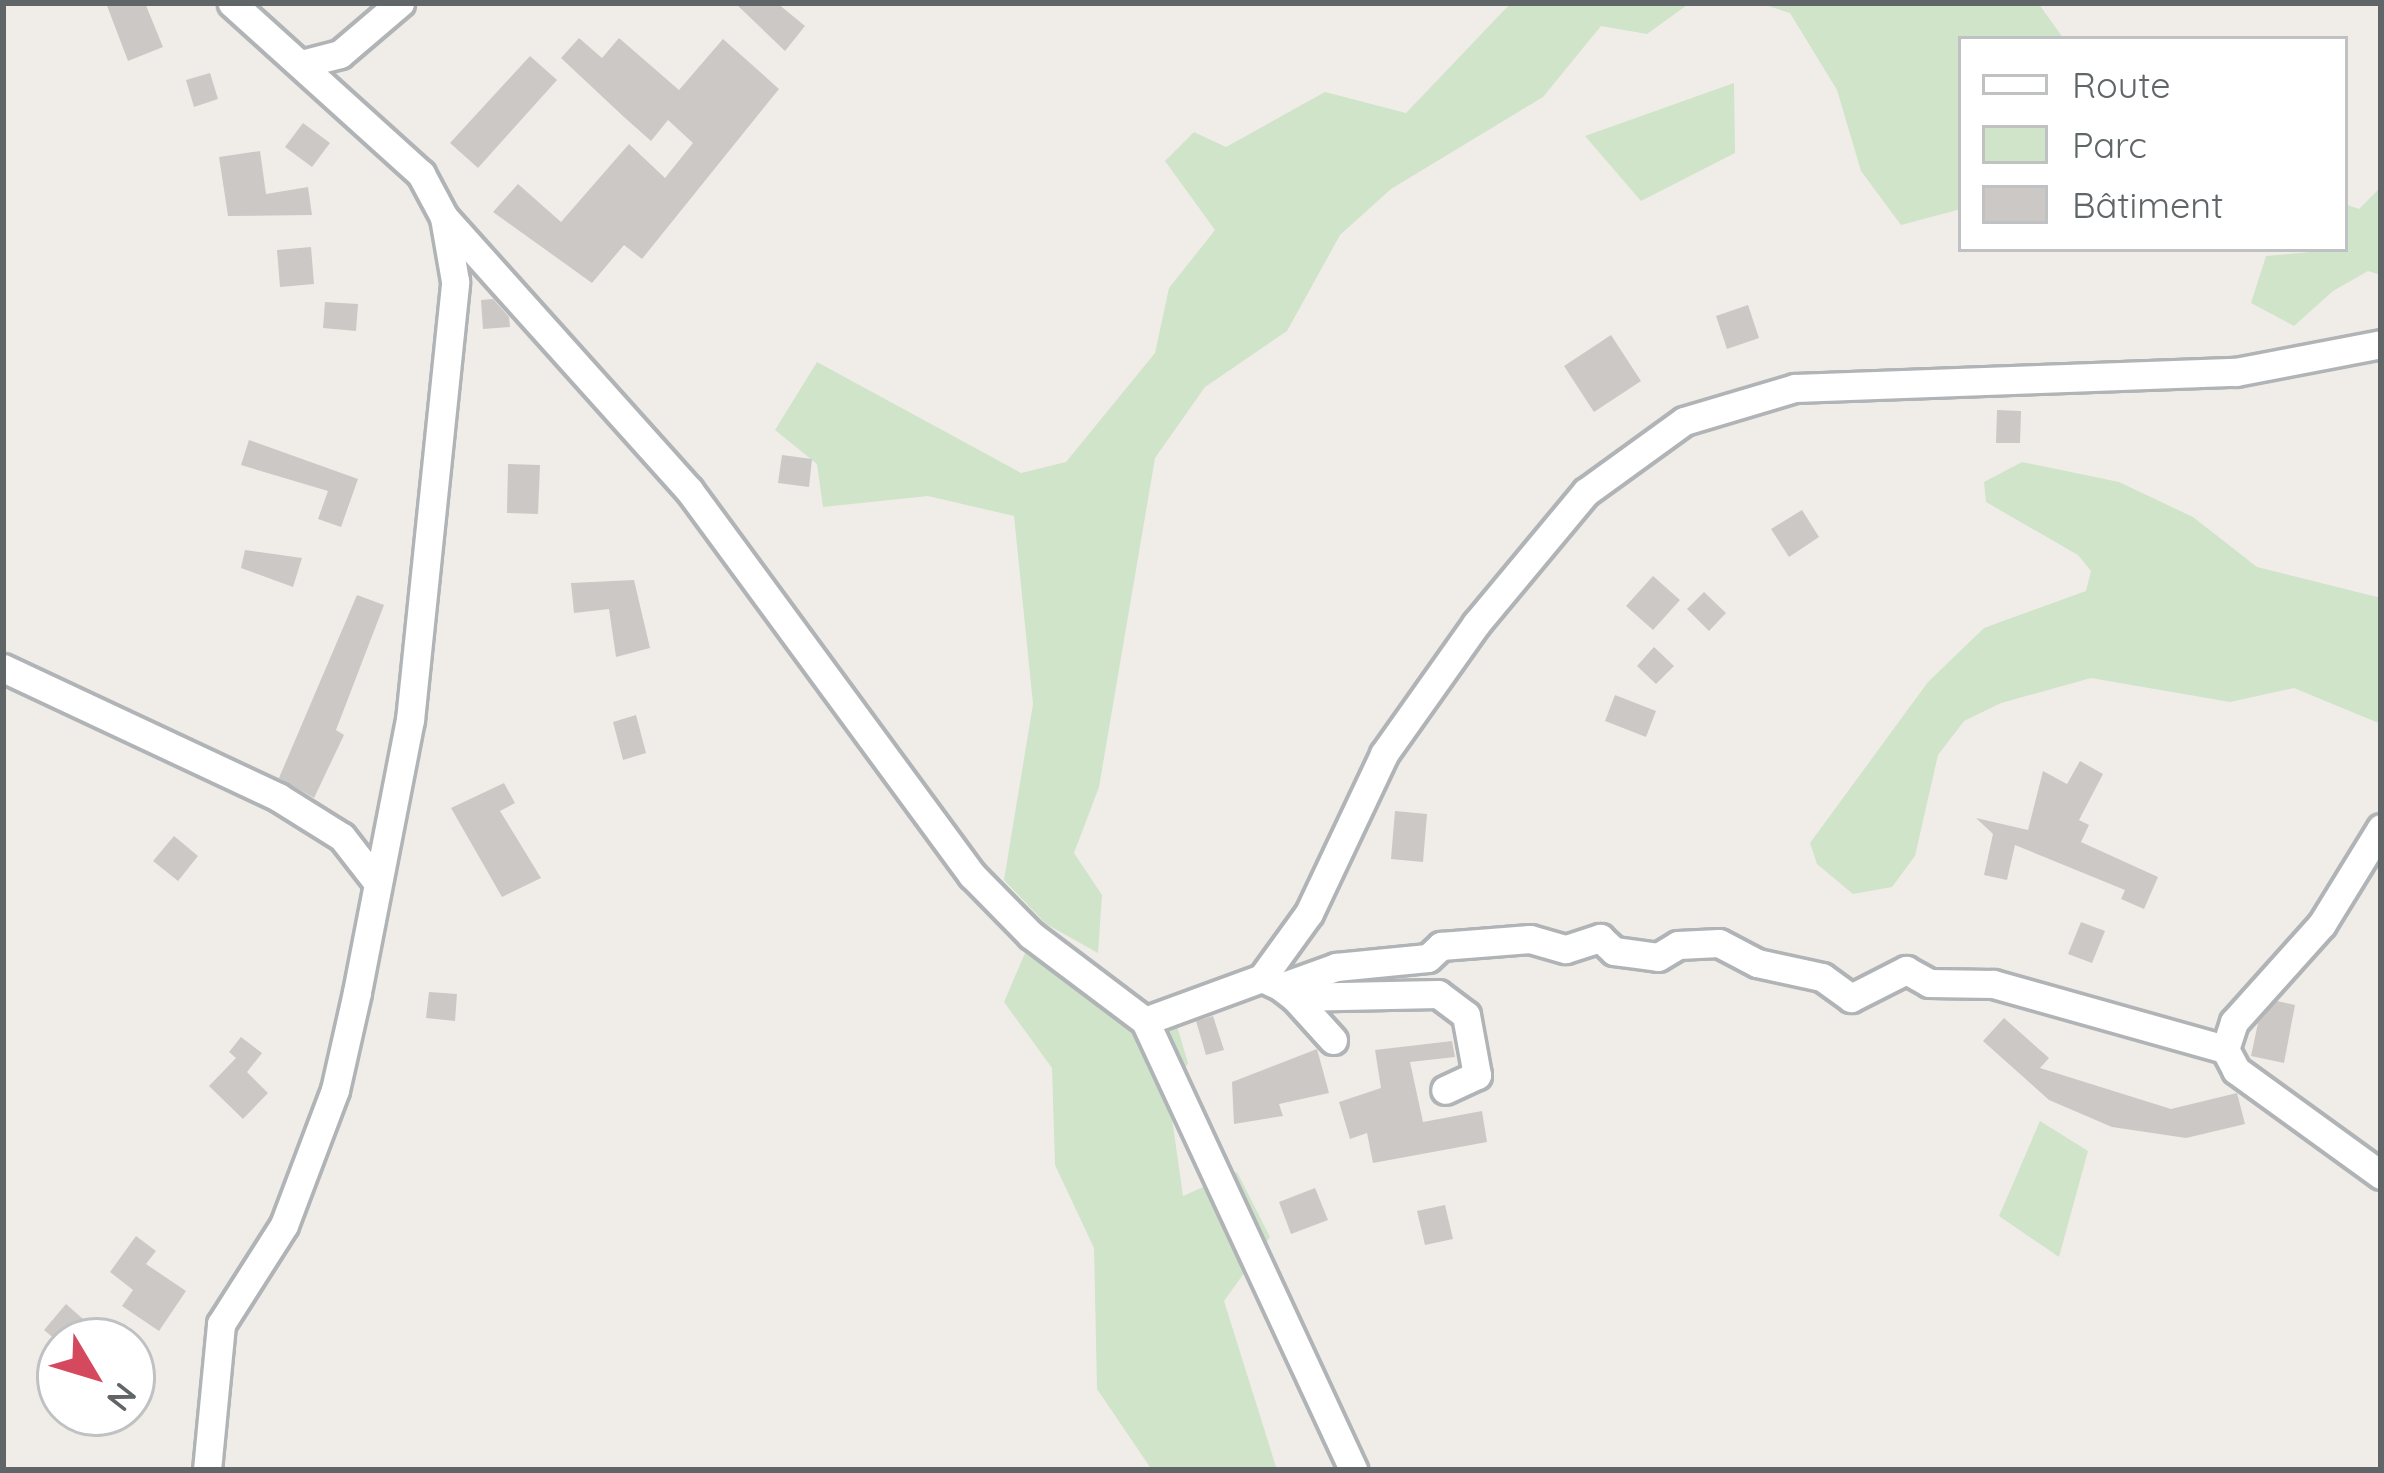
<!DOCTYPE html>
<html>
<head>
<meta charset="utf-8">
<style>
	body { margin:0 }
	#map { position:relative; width:2384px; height:1473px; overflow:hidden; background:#f0ede9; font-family:Quicksand,sans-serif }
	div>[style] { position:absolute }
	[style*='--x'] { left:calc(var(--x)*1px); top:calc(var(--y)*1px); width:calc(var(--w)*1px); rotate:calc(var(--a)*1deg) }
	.green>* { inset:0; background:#cfe4c9 }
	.building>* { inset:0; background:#ccc8c5 }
	.roads { filter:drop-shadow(3px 0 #b1b4b6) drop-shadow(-3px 0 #b1b4b6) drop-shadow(0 3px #b1b4b6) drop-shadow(0 -3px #b1b4b6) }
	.minor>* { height:27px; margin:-13.5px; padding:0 13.5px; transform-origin:13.5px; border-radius:13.5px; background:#fff }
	span { translate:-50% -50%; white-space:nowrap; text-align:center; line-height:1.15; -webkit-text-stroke:9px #fff; paint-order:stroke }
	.frame { position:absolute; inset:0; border:6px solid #606567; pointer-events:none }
	.legend { position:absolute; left:1958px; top:36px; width:390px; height:216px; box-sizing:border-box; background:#fff; border:3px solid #bfc1c2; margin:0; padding:15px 21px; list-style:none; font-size:36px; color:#606567 }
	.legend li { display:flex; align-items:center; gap:24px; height:60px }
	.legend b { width:60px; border:3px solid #bfc1c2 }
	.north { position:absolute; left:36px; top:1317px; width:120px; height:120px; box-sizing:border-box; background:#fff; border:3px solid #bfc1c2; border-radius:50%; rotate:128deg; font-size:33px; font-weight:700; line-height:48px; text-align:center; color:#606567 }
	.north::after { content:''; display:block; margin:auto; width:42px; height:54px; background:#d5495e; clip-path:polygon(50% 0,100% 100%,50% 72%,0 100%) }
</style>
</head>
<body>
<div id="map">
	<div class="green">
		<i style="clip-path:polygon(1511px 3px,1690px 3px,1647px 34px,1601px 26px,1543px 97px,1391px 189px,1340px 235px,1287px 331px,1205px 387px,1155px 458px,1099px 787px,1074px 853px,1102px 895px,1098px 953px,1046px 924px,1004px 880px,1033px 704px,1014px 516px,928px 496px,823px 507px,817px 464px,775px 430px,817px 362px,1021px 473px,1066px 462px,1155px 353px,1169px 288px,1215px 230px,1165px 161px,1194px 132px,1226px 147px,1325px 92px,1406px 113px)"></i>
		<i style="clip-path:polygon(1759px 3px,2038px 3px,2064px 39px,1961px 39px,1961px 209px,1901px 225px,1861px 171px,1837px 90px,1790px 13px)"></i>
		<i style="clip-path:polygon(1734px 83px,1735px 153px,1641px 201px,1585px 136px)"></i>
		<i style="clip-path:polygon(2381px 187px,2381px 275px,2368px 271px,2333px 291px,2294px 326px,2251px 303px,2266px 256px,2345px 249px,2345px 204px,2359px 209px)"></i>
		<i style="clip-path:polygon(2022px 462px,2119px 482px,2193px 517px,2257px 567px,2381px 598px,2381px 724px,2294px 688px,2230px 702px,2091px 678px,2001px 703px,1964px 721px,1938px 755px,1915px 856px,1892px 887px,1853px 894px,1817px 864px,1810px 843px,1928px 682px,1984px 628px,2086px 591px,2091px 571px,2078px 555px,1986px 502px,1984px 482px)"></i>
		<i style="clip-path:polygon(1025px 953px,1127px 1021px,1177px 1026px,1188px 1063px,1169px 1097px,1183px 1196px,1237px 1172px,1270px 1237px,1224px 1301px,1277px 1470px,1152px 1470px,1097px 1389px,1094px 1248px,1055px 1165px,1052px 1068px,1004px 1002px)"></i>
		<i style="clip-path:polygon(2040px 1121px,2088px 1151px,2059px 1257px,1999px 1216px)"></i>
	</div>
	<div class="building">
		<i style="clip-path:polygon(106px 3px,145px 3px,163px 47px,128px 61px)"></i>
		<i style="clip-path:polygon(735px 3px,777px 3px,805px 26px,785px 51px)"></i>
		<i style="clip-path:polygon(579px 38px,602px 58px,619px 38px,679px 90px,723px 39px,779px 89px,642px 259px,624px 245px,592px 283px,493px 212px,518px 184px,561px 222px,629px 144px,665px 178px,693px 143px,668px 120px,651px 141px,624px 117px,561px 58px)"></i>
		<i style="clip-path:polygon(530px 56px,557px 80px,478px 168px,450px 143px)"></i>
		<i style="clip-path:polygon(210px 73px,218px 99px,194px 107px,186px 80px)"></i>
		<i style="clip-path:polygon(303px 123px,330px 143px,312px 167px,285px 147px)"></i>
		<i style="clip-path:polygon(260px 151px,266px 194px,308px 187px,312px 215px,228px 216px,219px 157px)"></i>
		<i style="clip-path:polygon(311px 247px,314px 284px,280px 287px,277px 250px)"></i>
		<i style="clip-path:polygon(493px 299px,509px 317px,510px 327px,483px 329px,481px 300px)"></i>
		<i style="clip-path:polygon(325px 302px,358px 304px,356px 331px,323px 328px)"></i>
		<i style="clip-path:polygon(1748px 305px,1759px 338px,1727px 349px,1716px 316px)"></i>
		<i style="clip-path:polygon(1611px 335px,1641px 381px,1594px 412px,1564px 366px)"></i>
		<i style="clip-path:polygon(1997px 410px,2021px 411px,2020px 443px,1996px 443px)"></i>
		<i style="clip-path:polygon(249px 440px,358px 479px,341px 527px,318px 519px,328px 491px,241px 465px)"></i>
		<i style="clip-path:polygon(782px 455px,812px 459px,809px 487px,778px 483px)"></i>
		<i style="clip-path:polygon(508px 464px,540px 465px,538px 514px,507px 513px)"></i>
		<i style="clip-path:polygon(1802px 510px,1819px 537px,1789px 557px,1771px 529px)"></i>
		<i style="clip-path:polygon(245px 550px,302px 558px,293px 587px,241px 568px)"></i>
		<i style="clip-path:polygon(1653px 576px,1680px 600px,1653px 630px,1626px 606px)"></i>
		<i style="clip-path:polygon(634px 580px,650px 648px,616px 657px,609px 609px,574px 613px,571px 583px)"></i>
		<i style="clip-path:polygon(1704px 592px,1726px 613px,1709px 631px,1687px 609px)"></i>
		<i style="clip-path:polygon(357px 595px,384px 605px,336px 730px,344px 735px,314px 798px,279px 778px)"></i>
		<i style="clip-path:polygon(1654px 647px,1674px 666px,1656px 684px,1637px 666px)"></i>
		<i style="clip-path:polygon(1615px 695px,1656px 711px,1646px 737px,1605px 721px)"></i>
		<i style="clip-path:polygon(636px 715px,646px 753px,623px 760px,613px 722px)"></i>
		<i style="clip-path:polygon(2080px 761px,2103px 774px,2079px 820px,2089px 825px,2081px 842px,2158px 877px,2144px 909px,2121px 899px,2125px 890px,2015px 845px,2007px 880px,1984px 875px,1993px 834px,1976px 818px,2028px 830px,2043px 771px,2067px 784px)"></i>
		<i style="clip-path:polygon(504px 783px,515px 803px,500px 811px,541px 878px,502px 897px,451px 808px)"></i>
		<i style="clip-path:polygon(1395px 811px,1427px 814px,1423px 862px,1391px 859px)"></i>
		<i style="clip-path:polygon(174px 836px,198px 856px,178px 881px,153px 861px)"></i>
		<i style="clip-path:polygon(2081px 922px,2105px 931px,2092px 963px,2068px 954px)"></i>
		<i style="clip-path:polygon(429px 992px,457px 994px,455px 1021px,426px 1018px)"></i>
		<i style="clip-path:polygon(2277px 1001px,2295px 1005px,2284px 1063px,2251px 1056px,2258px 1023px)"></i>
		<i style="clip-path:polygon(1213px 1016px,1224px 1050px,1206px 1055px,1196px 1021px)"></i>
		<i style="clip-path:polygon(2004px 1018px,2049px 1058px,2040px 1068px,2171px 1109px,2237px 1093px,2245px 1124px,2186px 1138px,2112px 1127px,2049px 1100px,1983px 1041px)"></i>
		<i style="clip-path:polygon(241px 1037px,262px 1053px,247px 1072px,268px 1093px,243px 1119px,209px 1086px,236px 1058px,229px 1052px)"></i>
		<i style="clip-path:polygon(1452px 1041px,1455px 1057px,1410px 1062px,1423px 1122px,1482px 1111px,1487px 1142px,1373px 1163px,1367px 1133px,1350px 1139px,1339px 1102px,1381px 1088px,1375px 1050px)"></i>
		<i style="clip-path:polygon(1317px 1049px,1329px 1093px,1279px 1104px,1283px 1116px,1234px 1124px,1232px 1082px)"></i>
		<i style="clip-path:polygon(1315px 1188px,1328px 1220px,1291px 1234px,1279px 1202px)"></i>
		<i style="clip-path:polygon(1445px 1205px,1453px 1239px,1425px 1245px,1417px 1211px)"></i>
		<i style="clip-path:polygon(136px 1236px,156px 1251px,146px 1264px,186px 1291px,159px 1331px,122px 1306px,133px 1290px,110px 1272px)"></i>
		<i style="clip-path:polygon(66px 1304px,108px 1341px,57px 1341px,44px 1330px)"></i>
	</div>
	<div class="roads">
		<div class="minor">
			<i style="--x:301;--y:64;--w:40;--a:-14.4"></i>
			<i style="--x:340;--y:54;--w:79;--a:-40.4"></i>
			<i style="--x:444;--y:217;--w:367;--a:48.1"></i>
			<i style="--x:689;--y:490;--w:478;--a:53.7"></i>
			<i style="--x:972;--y:875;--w:84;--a:45.5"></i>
			<i style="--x:1031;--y:935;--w:143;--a:37"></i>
			<i style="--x:1145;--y:1021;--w:495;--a:65.1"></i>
			<i style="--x:3;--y:668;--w:304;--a:25.1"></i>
			<i style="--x:278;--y:797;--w:75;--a:32"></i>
			<i style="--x:342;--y:837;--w:57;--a:52.1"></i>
			<i style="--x:2381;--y:828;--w:113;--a:121.6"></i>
			<i style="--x:2322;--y:924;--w:132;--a:131.9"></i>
			<i style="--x:2234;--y:1022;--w:28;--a:108"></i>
			<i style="--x:2225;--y:1049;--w:24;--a:62"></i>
			<i style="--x:2236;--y:1070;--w:179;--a:35.9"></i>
			<i style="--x:1262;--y:978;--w:21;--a:25"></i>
			<i style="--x:1281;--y:987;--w:59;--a:-20"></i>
			<i style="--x:1336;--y:967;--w:92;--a:-5.6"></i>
			<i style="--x:1428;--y:958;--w:18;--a:-43"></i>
			<i style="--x:1441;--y:946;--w:89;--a:-4.5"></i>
			<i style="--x:1530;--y:939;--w:37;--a:16"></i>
			<i style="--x:1566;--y:949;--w:36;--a:-18"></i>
			<i style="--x:1600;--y:938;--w:19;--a:43"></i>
			<i style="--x:1614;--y:951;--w:44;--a:7.8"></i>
			<i style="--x:1658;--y:957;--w:23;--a:-31"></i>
			<i style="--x:1678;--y:945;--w:41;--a:-2.8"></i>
			<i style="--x:1719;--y:943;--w:43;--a:27.8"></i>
			<i style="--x:1757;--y:963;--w:66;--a:12.2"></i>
			<i style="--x:1822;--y:977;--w:36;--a:36"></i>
			<i style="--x:1851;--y:998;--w:62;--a:-27"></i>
			<i style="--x:1906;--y:970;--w:26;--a:29"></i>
			<i style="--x:1929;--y:983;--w:64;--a:0.9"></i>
			<i style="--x:1993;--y:984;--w:241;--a:15.7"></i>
			<i style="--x:1281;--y:987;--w:16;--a:38"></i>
			<i style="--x:1294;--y:997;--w:144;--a:-1.2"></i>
			<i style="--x:1438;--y:994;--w:35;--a:37"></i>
			<i style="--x:1466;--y:1015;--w:61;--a:79.6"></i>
			<i style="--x:1477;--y:1075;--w:35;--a:155"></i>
			<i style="--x:1294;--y:997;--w:58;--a:47.8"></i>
			<i style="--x:1145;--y:1021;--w:125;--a:-20.2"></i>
			<i style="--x:1262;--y:978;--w:80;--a:-54.1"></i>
			<i style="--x:1309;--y:913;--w:176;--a:-64.7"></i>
			<i style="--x:1384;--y:754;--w:159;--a:-54.7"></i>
			<i style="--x:1476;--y:624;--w:172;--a:-50.2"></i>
			<i style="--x:1586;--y:492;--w:121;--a:-35.9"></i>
			<i style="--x:1684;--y:421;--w:116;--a:-16.6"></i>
			<i style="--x:1795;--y:388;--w:441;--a:-2.1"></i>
			<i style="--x:2236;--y:372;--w:148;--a:-10.9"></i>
			<i style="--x:207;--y:1470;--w:147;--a:-84.5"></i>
			<i style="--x:221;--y:1324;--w:117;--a:-57.5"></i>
			<i style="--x:284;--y:1225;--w:144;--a:-69.3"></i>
			<i style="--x:335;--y:1090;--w:100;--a:-77.3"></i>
			<i style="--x:357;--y:992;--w:277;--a:-79"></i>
			<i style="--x:410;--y:720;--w:441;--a:-84.1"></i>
			<i style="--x:455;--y:281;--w:65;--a:-99.8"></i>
			<i style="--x:444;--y:217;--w:49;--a:-118.1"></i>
			<i style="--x:421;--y:174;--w:255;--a:-137.9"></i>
		</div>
	</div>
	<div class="frame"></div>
	<ul class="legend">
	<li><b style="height:15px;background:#fff"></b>Route</li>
	<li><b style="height:33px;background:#cfe4c9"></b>Parc</li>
	<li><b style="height:33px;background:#ccc8c5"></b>Bâtiment</li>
	</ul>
	<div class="north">N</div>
</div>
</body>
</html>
